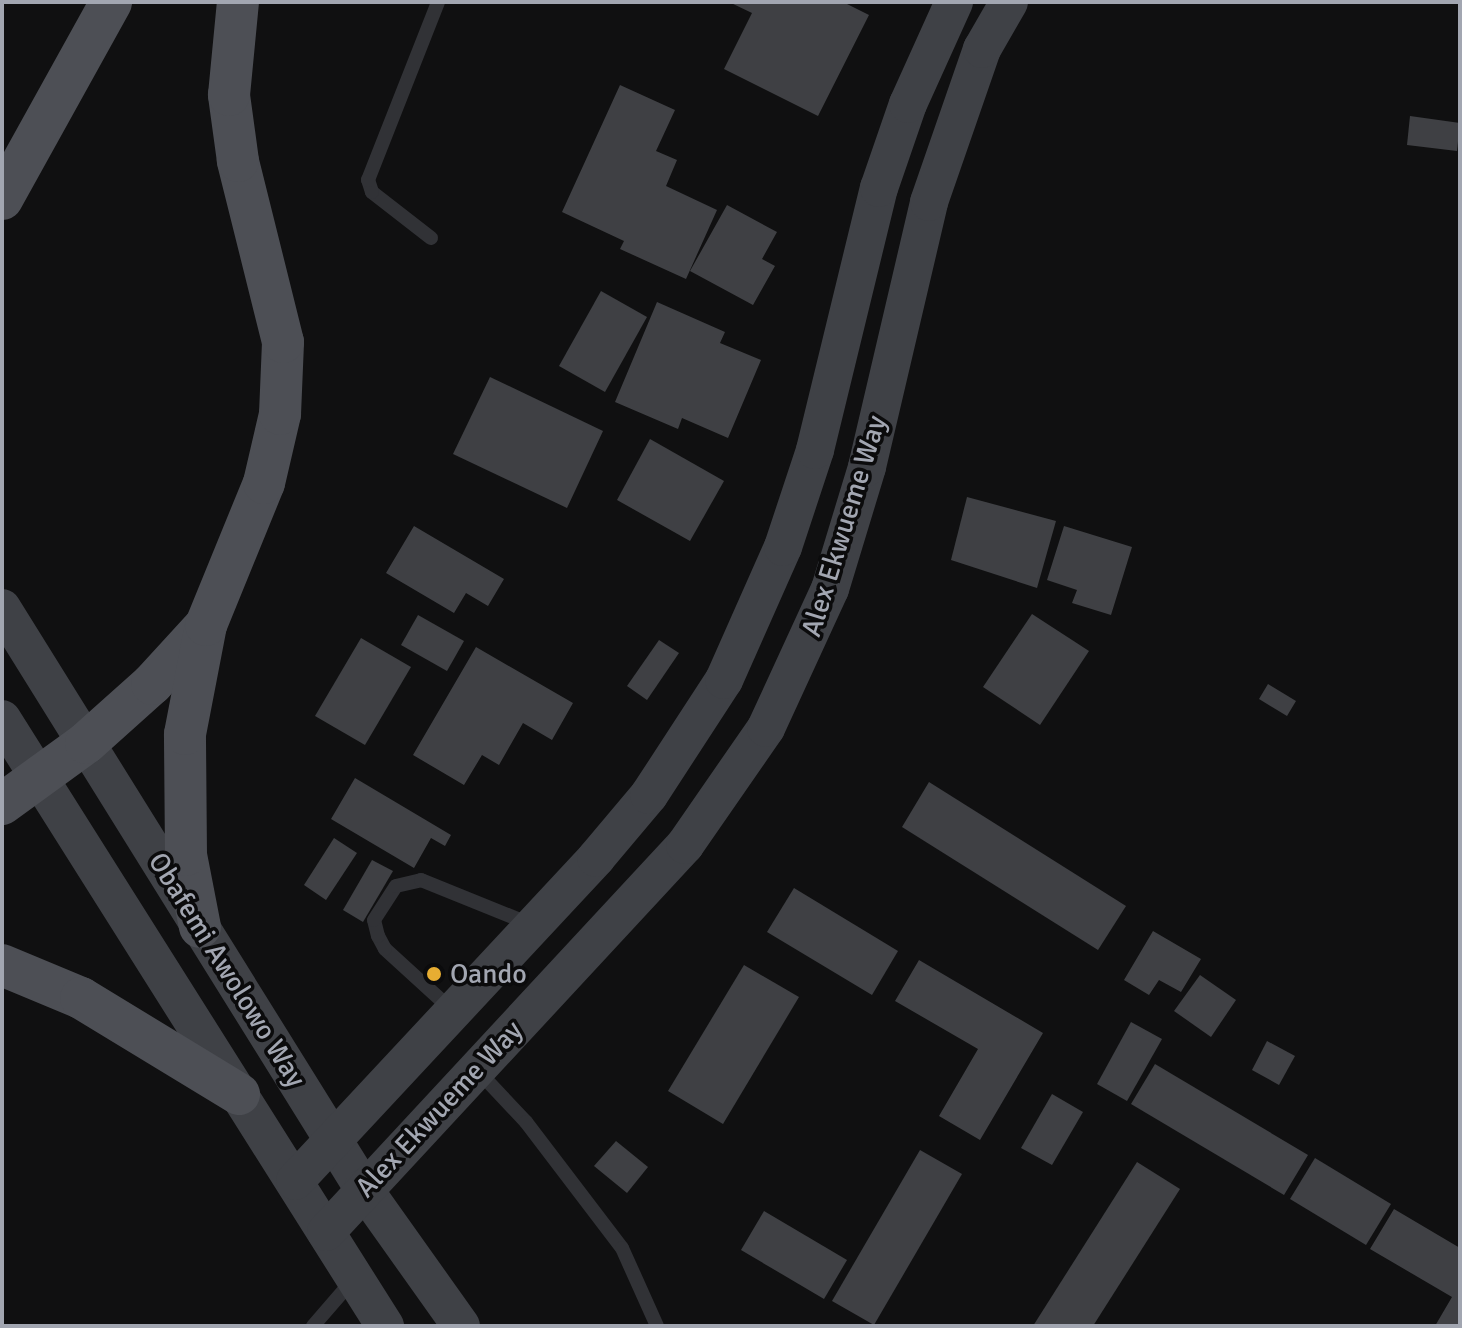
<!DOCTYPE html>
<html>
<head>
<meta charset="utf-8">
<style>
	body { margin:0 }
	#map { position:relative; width:1462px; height:1328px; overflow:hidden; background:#101011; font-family:Signika,sans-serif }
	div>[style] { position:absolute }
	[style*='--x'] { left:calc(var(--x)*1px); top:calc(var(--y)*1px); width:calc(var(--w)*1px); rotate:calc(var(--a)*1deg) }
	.building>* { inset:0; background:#3f4044 }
	.lane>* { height:14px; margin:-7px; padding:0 7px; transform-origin:7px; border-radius:7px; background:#313236 }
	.secondary>* { height:38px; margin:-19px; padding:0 19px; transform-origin:19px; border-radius:19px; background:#3f4146 }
	.primary>* { height:42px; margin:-21px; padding:0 21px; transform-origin:21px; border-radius:21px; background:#4d4f55 }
	.dots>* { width:22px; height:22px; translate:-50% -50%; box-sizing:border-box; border:4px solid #0b0b0c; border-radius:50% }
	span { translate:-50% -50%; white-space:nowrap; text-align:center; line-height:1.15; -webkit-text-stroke:7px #0b0b0c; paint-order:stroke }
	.street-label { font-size:28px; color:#a2a6b1 }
	.poi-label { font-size:28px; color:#a2a6b1 }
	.left { translate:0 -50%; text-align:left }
	.frame { position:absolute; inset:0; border:4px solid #a2a6b1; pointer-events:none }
</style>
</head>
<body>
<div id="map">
	<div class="building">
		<i style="clip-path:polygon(729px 2px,843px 2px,869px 15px,818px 116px,724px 69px,752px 13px)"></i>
		<i style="clip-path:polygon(620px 85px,675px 110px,656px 151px,677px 160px,666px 186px,717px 210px,686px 279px,620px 249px,624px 241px,562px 212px)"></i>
		<i style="clip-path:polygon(1410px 116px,1460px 123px,1457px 151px,1407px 145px)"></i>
		<i style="clip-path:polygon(727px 205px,777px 232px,762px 259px,775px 266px,753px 305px,690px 271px)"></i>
		<i style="clip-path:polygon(601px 291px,647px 317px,605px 392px,559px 366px)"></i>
		<i style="clip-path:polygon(657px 302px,725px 332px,720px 343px,761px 360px,728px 438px,682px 418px,678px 429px,615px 402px)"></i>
		<i style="clip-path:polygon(490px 377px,603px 431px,567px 508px,453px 454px)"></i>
		<i style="clip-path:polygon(650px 439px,724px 481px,690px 541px,617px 500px)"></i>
		<i style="clip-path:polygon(967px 497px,1056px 521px,1037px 588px,951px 560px)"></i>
		<i style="clip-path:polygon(414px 526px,504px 579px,488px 606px,466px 593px,454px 613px,386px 573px)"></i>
		<i style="clip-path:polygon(1064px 526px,1132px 547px,1111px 615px,1072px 603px,1077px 590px,1047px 580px)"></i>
		<i style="clip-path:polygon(1032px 614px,1089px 651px,1040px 725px,983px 687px)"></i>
		<i style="clip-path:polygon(418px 615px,464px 641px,447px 671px,401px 645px)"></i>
		<i style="clip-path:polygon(361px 638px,411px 667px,365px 745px,315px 716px)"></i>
		<i style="clip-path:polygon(659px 640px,679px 653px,647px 700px,627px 686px)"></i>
		<i style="clip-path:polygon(476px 647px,573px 703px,552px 740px,523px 723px,499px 765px,482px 755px,464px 785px,413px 755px)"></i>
		<i style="clip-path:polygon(1268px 684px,1296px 701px,1287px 716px,1259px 699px)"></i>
		<i style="clip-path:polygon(355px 778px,451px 835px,445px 846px,431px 838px,414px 868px,331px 819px)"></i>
		<i style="clip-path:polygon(929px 782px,1126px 906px,1098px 950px,902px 827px)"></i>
		<i style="clip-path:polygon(334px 838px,357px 853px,326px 900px,304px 885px)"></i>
		<i style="clip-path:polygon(372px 860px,393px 871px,363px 922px,343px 910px)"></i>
		<i style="clip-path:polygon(794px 888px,898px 951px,872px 995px,767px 932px)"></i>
		<i style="clip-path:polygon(1153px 931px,1201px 959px,1181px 992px,1159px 980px,1149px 995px,1124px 980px)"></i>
		<i style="clip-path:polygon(919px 960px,1043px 1033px,980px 1140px,939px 1116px,978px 1049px,895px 1001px)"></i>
		<i style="clip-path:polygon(744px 965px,799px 997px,723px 1124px,668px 1091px)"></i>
		<i style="clip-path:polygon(1200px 975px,1236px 1000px,1211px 1037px,1174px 1011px)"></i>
		<i style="clip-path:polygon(1131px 1022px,1162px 1039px,1127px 1101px,1097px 1084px)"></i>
		<i style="clip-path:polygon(1267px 1041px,1295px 1056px,1279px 1085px,1252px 1070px)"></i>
		<i style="clip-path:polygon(1155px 1064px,1308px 1155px,1284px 1195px,1131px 1104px)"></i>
		<i style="clip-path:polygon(1052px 1094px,1083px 1112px,1052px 1165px,1021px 1148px)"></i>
		<i style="clip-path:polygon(616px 1141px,648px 1167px,627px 1193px,594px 1166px)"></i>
		<i style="clip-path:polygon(920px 1150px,962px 1174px,874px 1325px,832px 1301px)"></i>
		<i style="clip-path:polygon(1315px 1158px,1391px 1204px,1366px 1245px,1290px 1199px)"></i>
		<i style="clip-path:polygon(1137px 1162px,1180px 1189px,1093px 1326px,1033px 1326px)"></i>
		<i style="clip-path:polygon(1394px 1209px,1460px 1248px,1460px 1326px,1435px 1326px,1452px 1297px,1370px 1249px)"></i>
		<i style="clip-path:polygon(764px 1211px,847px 1260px,824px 1299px,741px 1250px)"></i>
	</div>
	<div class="lane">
		<i style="--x:431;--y:238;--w:75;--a:-142.1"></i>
		<i style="--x:372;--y:192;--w:13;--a:-108"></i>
		<i style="--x:368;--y:180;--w:191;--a:-68.5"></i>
		<i style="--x:453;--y:1011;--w:92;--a:-137.6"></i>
		<i style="--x:385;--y:949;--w:15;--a:-118"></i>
		<i style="--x:378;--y:936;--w:16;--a:-104"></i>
		<i style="--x:374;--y:920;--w:40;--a:-57.1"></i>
		<i style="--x:396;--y:886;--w:26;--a:-13"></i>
		<i style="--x:421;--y:880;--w:118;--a:22"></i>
		<i style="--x:479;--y:1072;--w:69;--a:46.8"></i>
		<i style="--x:526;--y:1122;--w:158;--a:52.7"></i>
		<i style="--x:622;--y:1248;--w:85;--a:65.8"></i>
		<i style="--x:313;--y:1326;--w:60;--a:-49.1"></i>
	</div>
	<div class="secondary">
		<i style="--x:2;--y:608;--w:683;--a:58.1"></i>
		<i style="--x:363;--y:1188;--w:169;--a:54.6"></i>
		<i style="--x:2;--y:719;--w:718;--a:57.75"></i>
		<i style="--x:295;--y:1181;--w:442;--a:-47"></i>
		<i style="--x:596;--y:858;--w:82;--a:-49.9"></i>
		<i style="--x:649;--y:795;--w:137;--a:-56.9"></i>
		<i style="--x:724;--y:680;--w:145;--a:-66.1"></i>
		<i style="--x:783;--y:547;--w:102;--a:-71.7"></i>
		<i style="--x:815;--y:450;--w:270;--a:-76.3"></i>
		<i style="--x:879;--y:188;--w:89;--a:-71"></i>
		<i style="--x:908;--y:104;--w:112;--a:-65.7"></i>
		<i style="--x:326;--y:1232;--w:528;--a:-47.15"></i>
		<i style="--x:685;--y:845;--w:142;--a:-55.3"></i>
		<i style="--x:766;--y:728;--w:153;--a:-65.3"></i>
		<i style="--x:830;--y:589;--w:127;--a:-73.1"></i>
		<i style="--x:867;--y:467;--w:272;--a:-76.8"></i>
		<i style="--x:929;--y:202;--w:162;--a:-70.9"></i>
		<i style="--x:982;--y:49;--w:54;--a:-60.1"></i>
	</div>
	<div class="primary">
		<i style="--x:2;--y:199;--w:225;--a:-61"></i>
		<i style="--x:2;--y:804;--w:104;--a:-36"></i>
		<i style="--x:86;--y:743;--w:89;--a:-41.8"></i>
		<i style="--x:152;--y:684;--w:80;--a:-47.5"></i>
		<i style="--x:200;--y:927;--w:73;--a:-101"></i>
		<i style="--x:186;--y:855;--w:121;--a:-90.5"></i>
		<i style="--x:185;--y:734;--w:111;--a:-79.1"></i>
		<i style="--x:206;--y:625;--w:153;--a:-67.8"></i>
		<i style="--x:264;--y:483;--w:71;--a:-76.9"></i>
		<i style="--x:280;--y:414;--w:72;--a:-87.6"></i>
		<i style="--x:283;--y:342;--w:187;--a:-104"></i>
		<i style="--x:238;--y:161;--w:67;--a:-97.8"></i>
		<i style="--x:229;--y:95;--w:93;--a:-84.5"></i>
		<i style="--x:2;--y:965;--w:86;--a:22.7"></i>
		<i style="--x:81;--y:998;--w:185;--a:31.3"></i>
	</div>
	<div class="dots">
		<i style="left:434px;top:974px;background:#e7ad32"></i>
	</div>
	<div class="street-label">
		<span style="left:844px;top:526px;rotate:-73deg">Alex Ekwueme Way</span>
		<span style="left:227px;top:970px;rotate:58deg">Obafemi Awolowo Way</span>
		<span style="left:439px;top:1109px;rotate:-47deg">Alex Ekwueme Way</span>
	</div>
	<div class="poi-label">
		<span class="left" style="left:450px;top:974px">Oando</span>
	</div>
	<div class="frame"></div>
</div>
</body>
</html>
